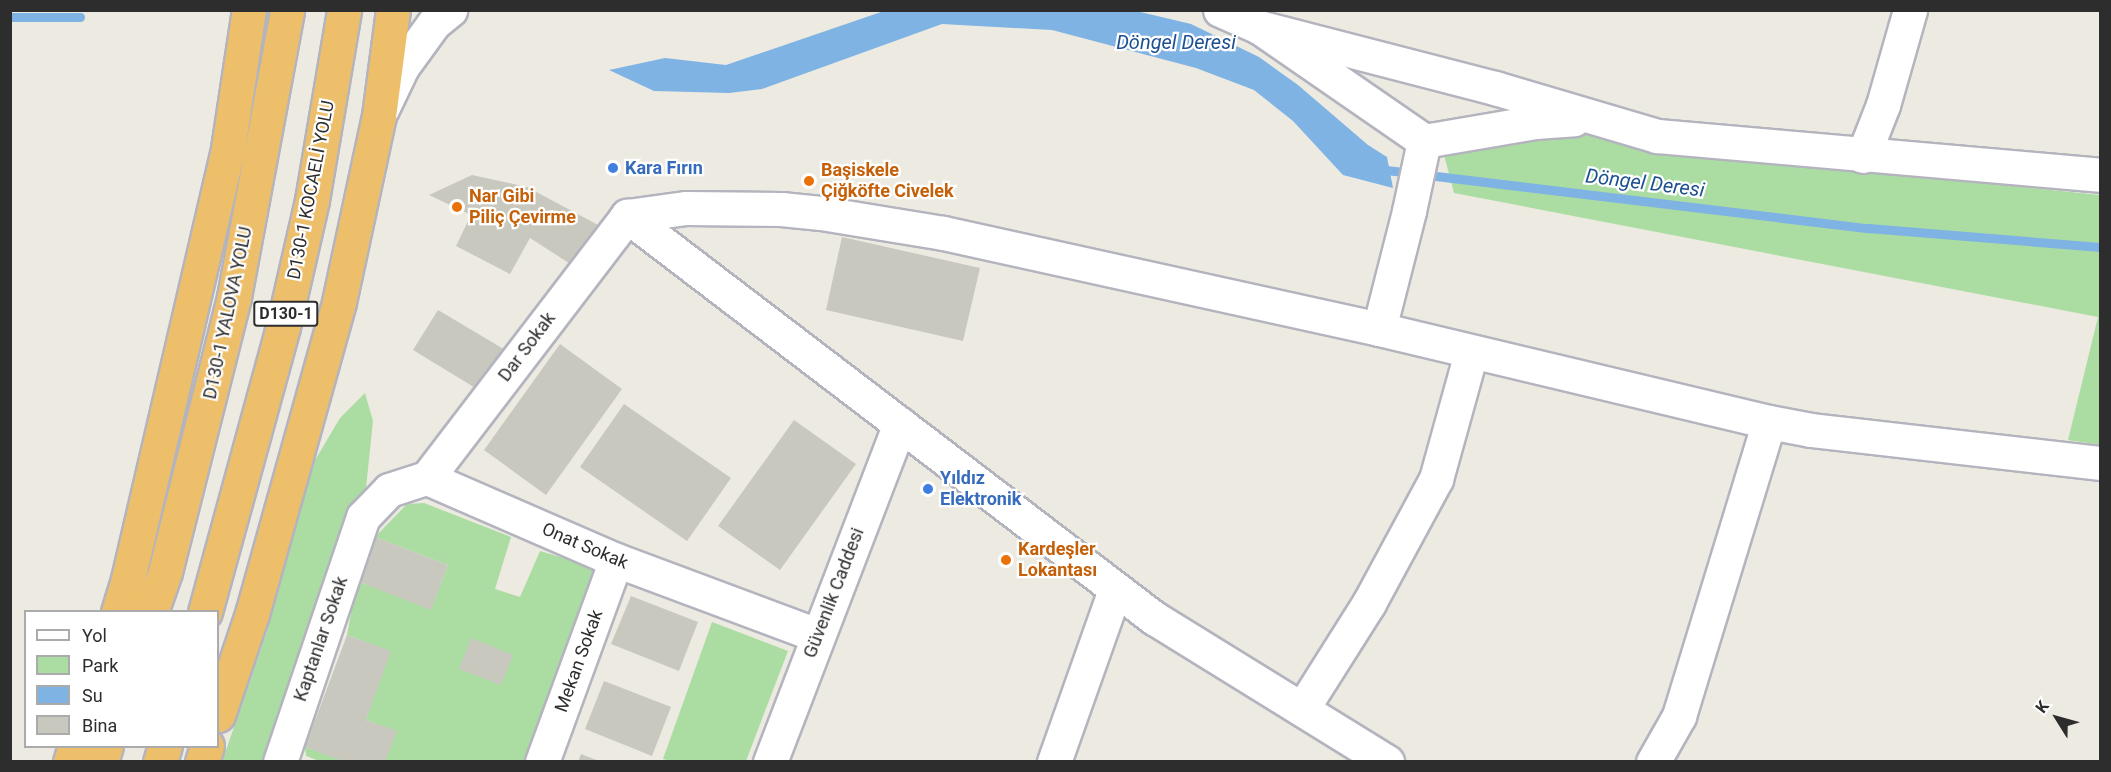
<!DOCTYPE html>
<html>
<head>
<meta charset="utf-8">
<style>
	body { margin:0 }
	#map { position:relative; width:2111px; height:772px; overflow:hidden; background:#eceae1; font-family:Roboto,sans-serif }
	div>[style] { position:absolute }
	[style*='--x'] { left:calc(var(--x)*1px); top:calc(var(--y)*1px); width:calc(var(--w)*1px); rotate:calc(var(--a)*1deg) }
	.green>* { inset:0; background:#abdda3 }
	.water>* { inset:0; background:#7fb3e3 }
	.stream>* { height:9px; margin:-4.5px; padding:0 4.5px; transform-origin:4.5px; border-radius:4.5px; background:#7fb3e3 }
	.building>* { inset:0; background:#c9c8bf }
	.roads { filter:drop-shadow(2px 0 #b4b4bf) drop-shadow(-2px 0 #b4b4bf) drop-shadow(0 2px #b4b4bf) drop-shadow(0 -2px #b4b4bf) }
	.street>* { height:33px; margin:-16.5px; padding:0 16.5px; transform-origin:16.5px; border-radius:16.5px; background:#fff }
	.secondary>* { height:33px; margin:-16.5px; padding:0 16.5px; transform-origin:16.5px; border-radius:16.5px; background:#fff }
	.highway>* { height:33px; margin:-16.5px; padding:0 16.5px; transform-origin:16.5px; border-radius:16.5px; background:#eebf6a }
	.dots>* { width:16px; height:16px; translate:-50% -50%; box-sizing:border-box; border:3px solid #fff; border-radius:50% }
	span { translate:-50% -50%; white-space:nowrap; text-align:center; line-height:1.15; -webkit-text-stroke:4.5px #fff; paint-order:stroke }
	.shield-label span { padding:2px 4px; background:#fff; border:2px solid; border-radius:4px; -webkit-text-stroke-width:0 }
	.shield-label { font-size:16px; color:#2d2d2d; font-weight:700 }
	.shop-label { font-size:18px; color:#366cbe; font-weight:700 }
	.left { translate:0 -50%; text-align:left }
	.food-label { font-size:18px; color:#c56008; font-weight:700 }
	.street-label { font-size:18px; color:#2d2d2d }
	.water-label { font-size:20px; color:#1c5091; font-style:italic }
	.frame { position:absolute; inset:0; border:12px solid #2d2d2d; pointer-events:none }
	.legend { position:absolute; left:24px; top:610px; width:195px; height:138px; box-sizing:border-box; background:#fff; border:2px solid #ababab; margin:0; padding:8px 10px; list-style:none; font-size:18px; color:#2d2d2d }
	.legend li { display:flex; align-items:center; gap:12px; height:30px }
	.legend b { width:30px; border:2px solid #ababab }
	.north { position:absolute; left:2027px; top:688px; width:60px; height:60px; -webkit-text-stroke:4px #fff; paint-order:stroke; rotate:307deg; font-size:16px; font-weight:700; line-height:24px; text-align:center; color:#2d2d2d }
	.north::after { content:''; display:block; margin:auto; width:21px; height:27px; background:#2d2d2d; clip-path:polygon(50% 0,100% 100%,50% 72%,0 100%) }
</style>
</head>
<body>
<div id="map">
	<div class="green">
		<i style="clip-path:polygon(1594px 128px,1658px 149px,2100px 195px,2100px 445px,2068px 440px,2098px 317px,1454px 193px,1444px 155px)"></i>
		<i style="clip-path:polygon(365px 393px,373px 421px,363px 517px,280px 761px,222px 762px,267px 631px,308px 472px,340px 418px)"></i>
		<i style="clip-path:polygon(424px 503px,511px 537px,495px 589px,520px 597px,540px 551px,603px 570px,533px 761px,385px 761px,396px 731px,366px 720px,390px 651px,347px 635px,357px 581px,431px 609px,448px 565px,375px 537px,407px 504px)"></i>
		<i style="clip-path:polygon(712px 622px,788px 651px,746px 761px,671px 761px,663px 759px)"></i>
		<i style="clip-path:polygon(305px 747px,345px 761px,319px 761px,306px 756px)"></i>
	</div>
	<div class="water">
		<i style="clip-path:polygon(884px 11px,1136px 11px,1191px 24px,1259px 57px,1298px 85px,1368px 145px,1387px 157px,1393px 188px,1343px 175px,1293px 121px,1254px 90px,1196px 68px,1052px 30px,942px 24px,762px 89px,729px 93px,654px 91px,609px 70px,665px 58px,726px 65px)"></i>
	</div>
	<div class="stream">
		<i style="--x:10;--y:17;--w:70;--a:0"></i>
		<i style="--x:1378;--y:169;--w:494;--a:6.9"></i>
		<i style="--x:1868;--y:228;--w:233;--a:4.7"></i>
	</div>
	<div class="building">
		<i style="clip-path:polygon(472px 175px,527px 187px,600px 226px,575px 267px,530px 238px,510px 274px,456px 246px,471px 215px,429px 195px)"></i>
		<i style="clip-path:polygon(842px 237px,980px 268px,963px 341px,826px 310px)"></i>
		<i style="clip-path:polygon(438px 310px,507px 351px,482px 392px,413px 350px)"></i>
		<i style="clip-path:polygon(560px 344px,622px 389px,546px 495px,484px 450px)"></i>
		<i style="clip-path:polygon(624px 404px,731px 478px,687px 541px,580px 467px)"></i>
		<i style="clip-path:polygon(794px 420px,856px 464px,780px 570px,718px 526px)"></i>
		<i style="clip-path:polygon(375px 537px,448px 565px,431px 610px,357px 581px)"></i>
		<i style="clip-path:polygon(631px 596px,698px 622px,679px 671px,611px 644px)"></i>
		<i style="clip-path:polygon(347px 635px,391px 651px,366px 720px,397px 731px,385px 762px,345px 762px,305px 747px)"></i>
		<i style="clip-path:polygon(471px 638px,513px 655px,501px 685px,459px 669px)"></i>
		<i style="clip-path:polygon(604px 681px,671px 707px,652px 756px,585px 729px)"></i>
		<i style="clip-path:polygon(581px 754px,599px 761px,599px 762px,578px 762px)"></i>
	</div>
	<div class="roads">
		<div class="street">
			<i style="--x:1220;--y:10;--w:43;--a:23.6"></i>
			<i style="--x:1259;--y:27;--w:201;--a:34.6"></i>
			<i style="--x:1424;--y:141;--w:113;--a:-9.7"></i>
			<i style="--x:1535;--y:122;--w:39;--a:-4"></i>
			<i style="--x:1259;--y:27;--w:244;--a:14.5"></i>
			<i style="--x:1495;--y:88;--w:169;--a:16.5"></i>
			<i style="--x:1657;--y:136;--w:445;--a:5"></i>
			<i style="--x:1863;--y:156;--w:55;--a:-68.6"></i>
			<i style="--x:1883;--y:105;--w:99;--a:-74.1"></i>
			<i style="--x:1379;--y:329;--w:122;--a:-75.7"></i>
			<i style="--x:1409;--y:211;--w:72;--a:-77.9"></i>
			<i style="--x:427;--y:478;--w:330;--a:-52.6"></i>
			<i style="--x:627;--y:216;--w:60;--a:-7.7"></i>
			<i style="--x:686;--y:208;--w:95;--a:0.6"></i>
			<i style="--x:781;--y:209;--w:40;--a:5.7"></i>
			<i style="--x:821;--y:213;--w:124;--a:9.3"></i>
			<i style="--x:943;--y:233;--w:446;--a:12.4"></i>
			<i style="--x:1379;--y:329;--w:401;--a:13.4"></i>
			<i style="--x:1769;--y:422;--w:43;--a:10.8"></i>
			<i style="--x:1811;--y:430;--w:291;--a:6.5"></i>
			<i style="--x:1302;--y:709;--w:125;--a:-57.7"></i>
			<i style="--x:1369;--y:603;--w:141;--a:-61.6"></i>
			<i style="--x:1436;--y:479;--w:131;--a:-74.5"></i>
			<i style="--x:280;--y:762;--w:259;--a:-71.3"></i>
			<i style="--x:363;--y:517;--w:37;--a:-46"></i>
			<i style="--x:389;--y:490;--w:40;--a:-18"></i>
			<i style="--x:427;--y:478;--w:206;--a:23.5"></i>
			<i style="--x:616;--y:560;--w:215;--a:20.5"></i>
			<i style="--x:542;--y:762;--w:215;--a:-69.9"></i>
			<i style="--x:770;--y:762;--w:362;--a:-69"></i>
			<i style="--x:1054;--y:762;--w:182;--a:-70.5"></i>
			<i style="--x:1653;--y:762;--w:53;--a:-60.5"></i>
			<i style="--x:1679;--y:716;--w:307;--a:-73"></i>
		</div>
		<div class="secondary">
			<i style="--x:382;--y:109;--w:47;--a:-64.5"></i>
			<i style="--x:402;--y:67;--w:54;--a:-54"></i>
			<i style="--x:434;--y:23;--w:21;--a:-39"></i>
			<i style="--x:627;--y:216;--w:663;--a:37.34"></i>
			<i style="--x:1154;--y:618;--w:274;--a:31.7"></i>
		</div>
		<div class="highway">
			<i style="--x:118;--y:612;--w:34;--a:-73"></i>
			<i style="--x:128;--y:579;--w:435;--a:-76.9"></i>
			<i style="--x:227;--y:155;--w:147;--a:-81.4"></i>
			<i style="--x:151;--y:612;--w:42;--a:-70.7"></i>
			<i style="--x:165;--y:572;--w:284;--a:-75.9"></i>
			<i style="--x:234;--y:297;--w:292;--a:-79.5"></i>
			<i style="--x:205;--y:612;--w:295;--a:-74.7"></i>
			<i style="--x:283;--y:327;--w:130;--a:-77.1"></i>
			<i style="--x:312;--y:200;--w:193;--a:-80.4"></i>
			<i style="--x:218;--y:715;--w:107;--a:-71.4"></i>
			<i style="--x:252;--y:614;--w:324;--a:-74.4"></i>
			<i style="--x:339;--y:302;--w:190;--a:-77.9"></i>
			<i style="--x:379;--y:116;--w:107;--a:-82.5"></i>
			<i style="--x:70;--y:762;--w:17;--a:-73"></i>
			<i style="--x:101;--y:762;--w:17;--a:-73"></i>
			<i style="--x:160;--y:762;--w:17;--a:-73"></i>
			<i style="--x:202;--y:762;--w:17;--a:-73"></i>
		</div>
	</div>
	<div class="dots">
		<i style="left:613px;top:168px;background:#3f7fe0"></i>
		<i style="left:809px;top:181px;background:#e8710a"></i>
		<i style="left:457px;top:207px;background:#e8710a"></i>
		<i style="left:928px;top:489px;background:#3f7fe0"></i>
		<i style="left:1006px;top:560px;background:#e8710a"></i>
	</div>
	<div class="shield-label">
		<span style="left:286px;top:314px">D130-1</span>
	</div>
	<div class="shop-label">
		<span class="left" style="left:625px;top:168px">Kara Fırın</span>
		<span class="left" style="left:940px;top:489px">Yıldız<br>Elektronik</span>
	</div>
	<div class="food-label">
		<span class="left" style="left:821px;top:181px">Başiskele<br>Çiğköfte Civelek</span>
		<span class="left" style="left:469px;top:207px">Nar Gibi<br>Piliç Çevirme</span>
		<span class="left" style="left:1018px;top:560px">Kardeşler<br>Lokantası</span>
	</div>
	<div class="street-label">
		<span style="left:311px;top:190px;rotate:-79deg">D130-1 KOCAELİ YOLU</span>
		<span style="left:228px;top:313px;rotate:-78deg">D130-1 YALOVA YOLU</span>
		<span style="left:527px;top:347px;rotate:-53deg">Dar Sokak</span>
		<span style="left:585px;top:546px;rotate:23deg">Onat Sokak</span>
		<span style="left:834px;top:593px;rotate:-69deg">Güvenlik Caddesi</span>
		<span style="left:321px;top:639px;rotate:-71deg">Kaptanlar Sokak</span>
		<span style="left:579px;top:661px;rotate:-70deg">Mekan Sokak</span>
	</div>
	<div class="water-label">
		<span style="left:1176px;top:42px">Döngel Deresi</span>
		<span style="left:1645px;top:183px;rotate:7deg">Döngel Deresi</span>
	</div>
	<div class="frame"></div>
	<ul class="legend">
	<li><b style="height:8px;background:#fff"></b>Yol</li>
	<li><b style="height:16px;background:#abdda3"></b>Park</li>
	<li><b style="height:16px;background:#7fb3e3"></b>Su</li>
	<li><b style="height:16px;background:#c9c8bf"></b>Bina</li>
	</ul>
	<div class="north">K</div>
</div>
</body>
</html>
